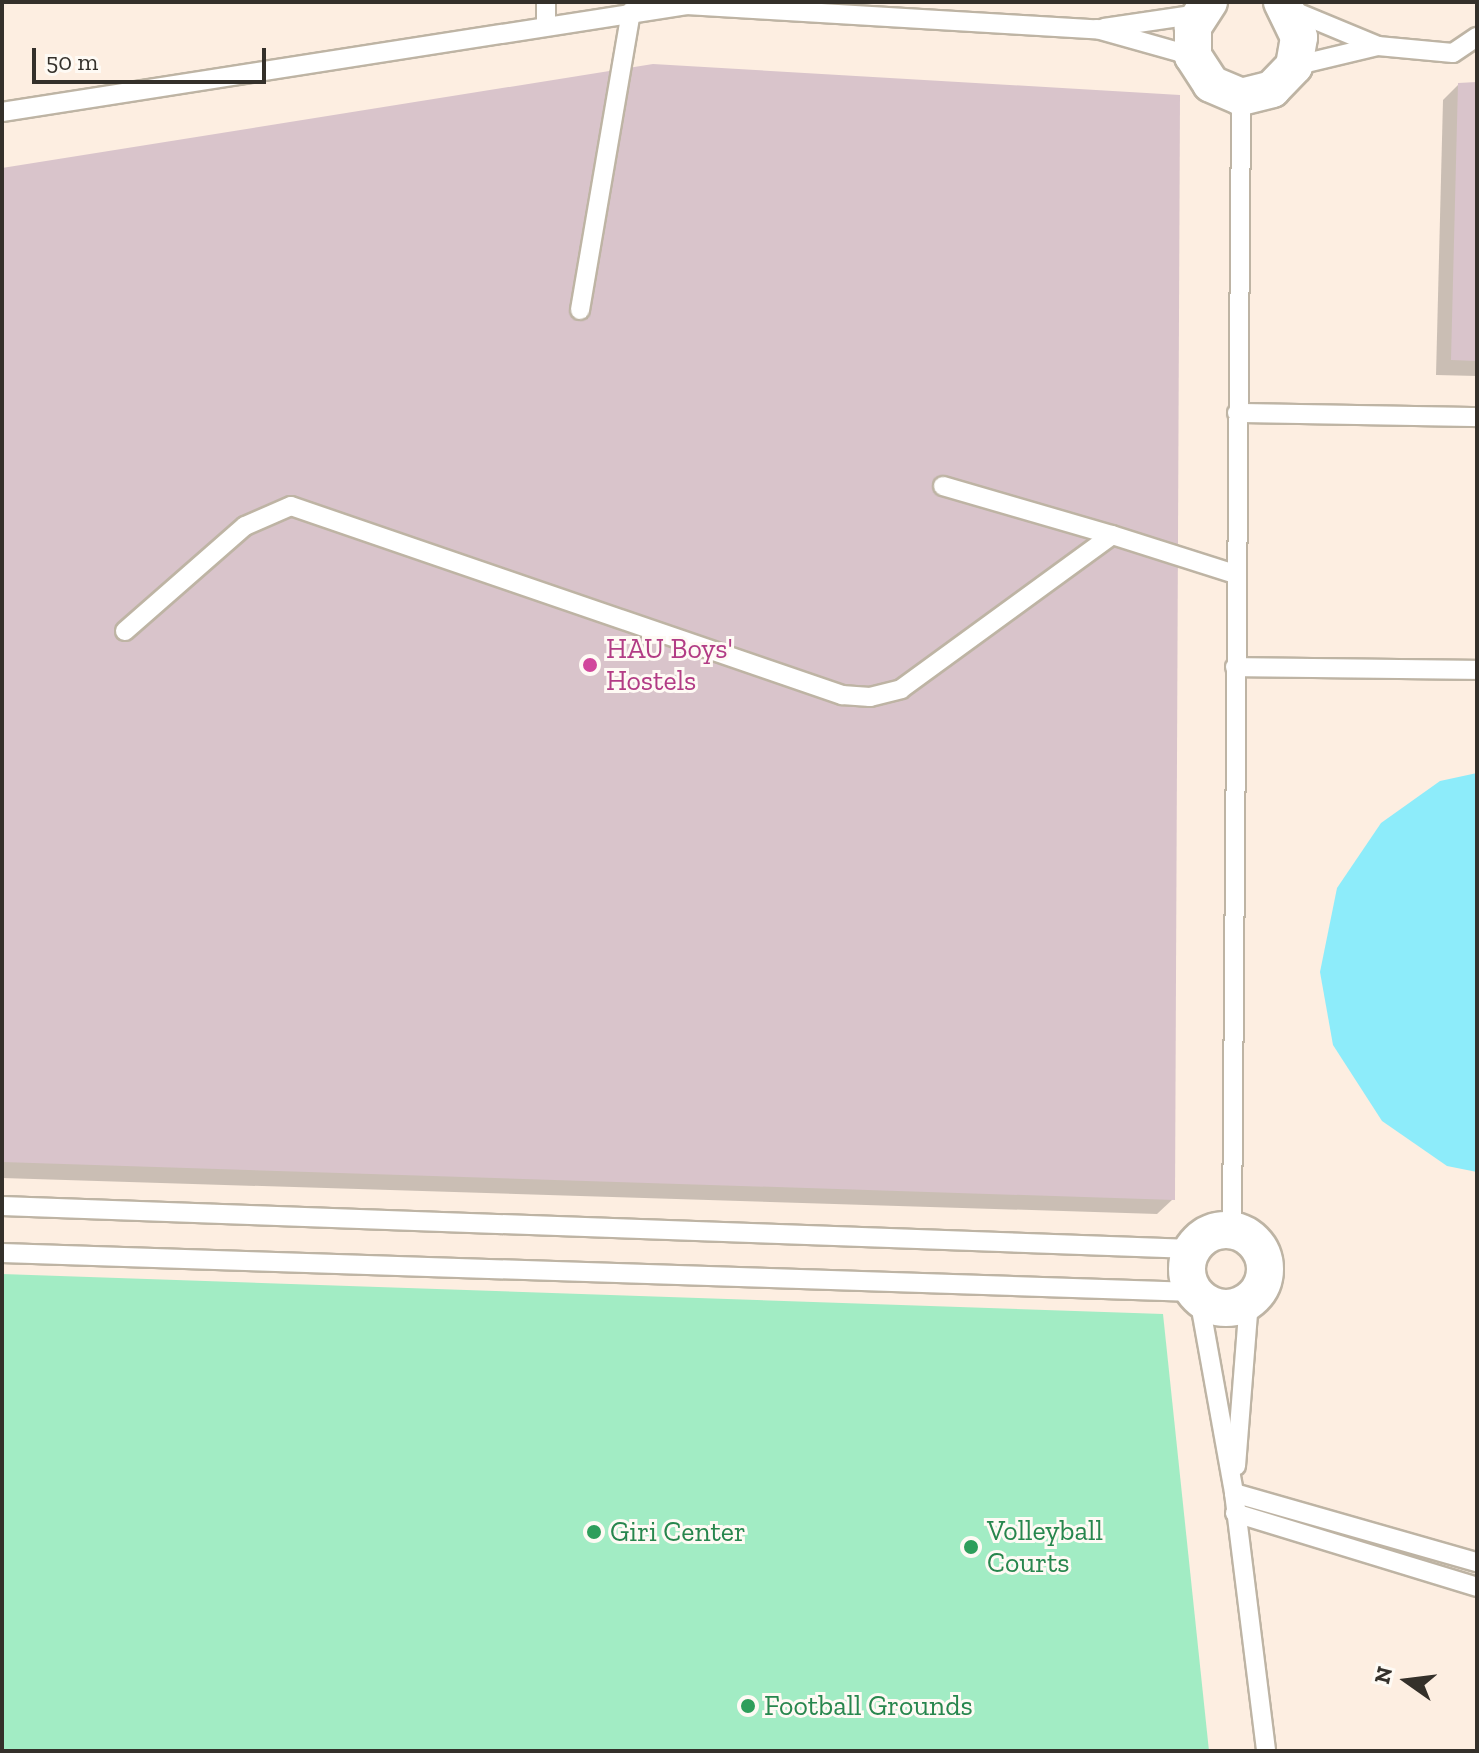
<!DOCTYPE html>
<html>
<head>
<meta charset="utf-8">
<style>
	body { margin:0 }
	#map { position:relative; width:1479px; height:1753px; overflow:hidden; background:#fefaf4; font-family:"Zilla Slab",serif }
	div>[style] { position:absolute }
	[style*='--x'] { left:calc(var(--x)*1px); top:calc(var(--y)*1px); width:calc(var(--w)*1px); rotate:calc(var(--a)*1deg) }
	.education>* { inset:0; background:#fdeee1 }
	.green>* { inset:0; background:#a2ecc4 }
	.water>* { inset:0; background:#8decfa }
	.shadow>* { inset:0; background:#0003 }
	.building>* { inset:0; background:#d9c4cb }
	.roads { filter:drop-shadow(2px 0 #beb4a4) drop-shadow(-2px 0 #beb4a4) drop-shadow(0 2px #beb4a4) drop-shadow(0 -2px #beb4a4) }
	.lane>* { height:18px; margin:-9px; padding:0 9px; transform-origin:9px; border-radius:9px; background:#fff }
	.street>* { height:36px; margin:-18px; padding:0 18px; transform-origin:18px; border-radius:18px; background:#fff }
	.street>.ring { margin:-18px; padding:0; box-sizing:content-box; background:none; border:36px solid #fff; border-radius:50% }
	.dots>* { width:22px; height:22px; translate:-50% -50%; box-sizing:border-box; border:4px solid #fefaf4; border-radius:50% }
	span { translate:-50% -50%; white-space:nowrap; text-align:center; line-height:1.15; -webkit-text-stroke:6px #fefaf4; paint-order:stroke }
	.hotel-label { font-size:28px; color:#b23c85 }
	.left { translate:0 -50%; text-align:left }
	.leisure-label { font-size:28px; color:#27864d }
	.frame { position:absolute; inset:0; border:4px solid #34302a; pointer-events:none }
	.north { position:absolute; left:1367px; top:1641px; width:80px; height:80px; -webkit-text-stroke:6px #fefaf4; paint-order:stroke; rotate:284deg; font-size:22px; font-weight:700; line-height:32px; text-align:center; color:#34302a }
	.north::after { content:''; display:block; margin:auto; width:28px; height:36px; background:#34302a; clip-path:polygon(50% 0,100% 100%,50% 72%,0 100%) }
	.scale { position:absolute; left:32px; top:48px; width:234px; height:36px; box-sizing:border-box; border:4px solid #34302a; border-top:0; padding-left:10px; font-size:24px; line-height:28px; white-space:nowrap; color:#34302a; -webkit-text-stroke:6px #fefaf4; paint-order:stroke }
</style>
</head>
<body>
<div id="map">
	<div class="education">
		<i style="clip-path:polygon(2px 2px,1477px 2px,1477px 1751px,2px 1751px)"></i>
	</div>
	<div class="green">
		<i style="clip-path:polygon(2px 1274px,1163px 1314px,1209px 1751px,2px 1751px)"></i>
	</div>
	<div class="water">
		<i style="clip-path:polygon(1477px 773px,1477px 1172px,1447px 1166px,1382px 1121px,1333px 1045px,1320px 972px,1337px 888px,1381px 823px,1440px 781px)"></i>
	</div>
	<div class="shadow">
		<i style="clip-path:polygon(1477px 84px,1477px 376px,1436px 375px,1443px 100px,1458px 85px)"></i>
		<i style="clip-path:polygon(2px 170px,1173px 1199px,1157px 1214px,2px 1178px)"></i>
	</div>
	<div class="building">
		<i style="clip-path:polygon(653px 64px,1180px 95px,1175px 1200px,2px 1162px,2px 168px)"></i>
		<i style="clip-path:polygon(1477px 82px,1477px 361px,1451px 360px,1458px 83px)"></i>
	</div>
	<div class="roads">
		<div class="lane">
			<i style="--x:546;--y:2;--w:21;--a:90"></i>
			<i style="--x:1289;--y:9;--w:96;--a:22.6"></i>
			<i style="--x:1378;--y:46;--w:75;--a:5.3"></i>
			<i style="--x:1453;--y:53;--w:29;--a:-34"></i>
			<i style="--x:1104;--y:28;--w:96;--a:-8.4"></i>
			<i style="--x:1294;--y:66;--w:86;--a:-13.4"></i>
			<i style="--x:2;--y:112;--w:693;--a:-8.88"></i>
			<i style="--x:687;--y:5;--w:411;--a:3.4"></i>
			<i style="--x:1097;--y:29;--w:100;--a:15.7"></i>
			<i style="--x:580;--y:310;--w:303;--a:-80.3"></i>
			<i style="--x:1237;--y:413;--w:240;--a:1"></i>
			<i style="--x:943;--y:486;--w:176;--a:16.2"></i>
			<i style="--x:125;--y:631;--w:159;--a:-41.2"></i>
			<i style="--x:245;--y:526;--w:50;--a:-23.5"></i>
			<i style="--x:291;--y:506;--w:583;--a:18.93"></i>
			<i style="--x:842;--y:695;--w:28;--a:4"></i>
			<i style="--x:870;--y:697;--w:32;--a:-14"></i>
			<i style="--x:901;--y:689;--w:261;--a:-36.1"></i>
			<i style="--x:1112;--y:535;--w:129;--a:17.6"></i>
			<i style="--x:1235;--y:667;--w:242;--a:0.7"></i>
			<i style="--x:2;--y:1206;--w:1191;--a:2.07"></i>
			<i style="--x:1232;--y:1230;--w:1133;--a:-89.54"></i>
			<i style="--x:2;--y:1253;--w:1193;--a:1.87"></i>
			<i style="--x:1199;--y:1298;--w:198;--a:79.8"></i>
			<i style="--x:1234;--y:1493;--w:260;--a:82.9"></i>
			<i style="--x:1236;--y:1466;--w:165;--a:-85.5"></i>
			<i style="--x:1234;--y:1493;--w:253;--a:15.9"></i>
			<i style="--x:1235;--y:1513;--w:253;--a:17"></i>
		</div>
		<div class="street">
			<i style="--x:1209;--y:2;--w:30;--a:123"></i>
			<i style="--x:1193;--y:27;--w:29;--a:90"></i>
			<i style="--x:1193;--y:56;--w:33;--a:57"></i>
			<i style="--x:1211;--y:84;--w:33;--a:23"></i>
			<i style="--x:1241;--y:97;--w:32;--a:-14"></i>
			<i style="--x:1272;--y:89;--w:32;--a:-46"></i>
			<i style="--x:1294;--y:66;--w:29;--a:-80"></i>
			<i style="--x:1299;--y:37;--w:39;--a:-116"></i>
			<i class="ring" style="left:1187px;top:1230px;width:42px;height:42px"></i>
		</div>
	</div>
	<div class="dots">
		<i style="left:590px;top:665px;background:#d1479c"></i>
		<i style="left:594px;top:1532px;background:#2e9e5b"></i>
		<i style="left:971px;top:1547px;background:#2e9e5b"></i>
		<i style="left:748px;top:1706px;background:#2e9e5b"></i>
	</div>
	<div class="hotel-label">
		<span class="left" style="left:606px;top:665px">HAU Boys'<br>Hostels</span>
	</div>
	<div class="leisure-label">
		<span class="left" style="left:987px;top:1547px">Volleyball<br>Courts</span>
		<span class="left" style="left:610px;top:1532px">Giri Center</span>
		<span class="left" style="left:764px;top:1706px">Football Grounds</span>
	</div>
	<div class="frame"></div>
	<div class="north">N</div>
	<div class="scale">50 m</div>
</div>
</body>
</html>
